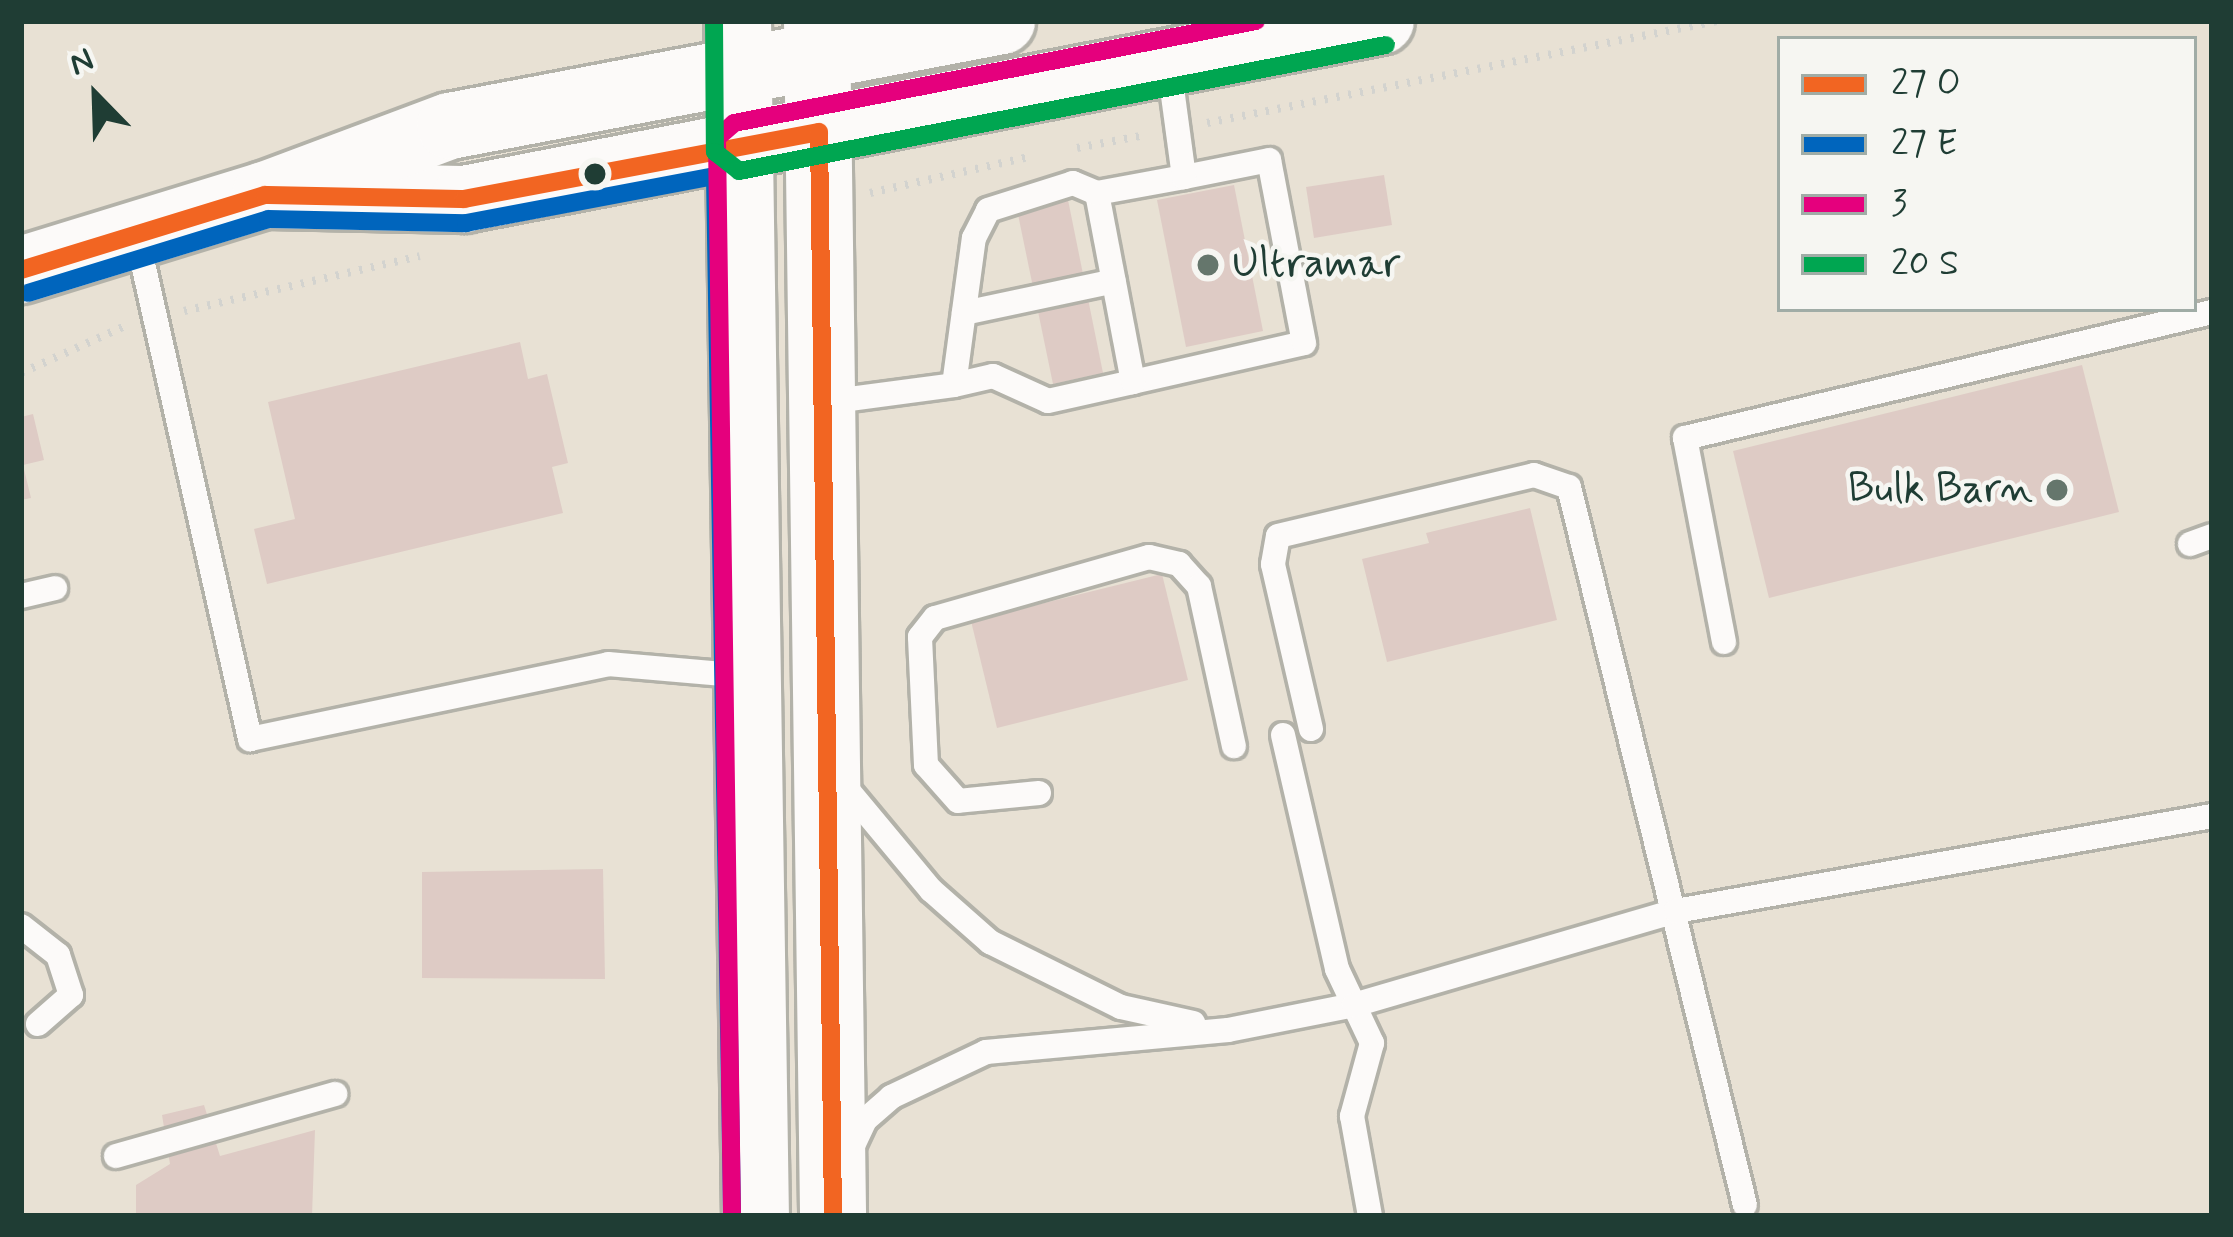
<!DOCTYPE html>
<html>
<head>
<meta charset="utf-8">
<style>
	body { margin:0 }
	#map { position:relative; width:2233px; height:1237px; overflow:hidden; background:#e8e1d4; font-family:Mynerve,sans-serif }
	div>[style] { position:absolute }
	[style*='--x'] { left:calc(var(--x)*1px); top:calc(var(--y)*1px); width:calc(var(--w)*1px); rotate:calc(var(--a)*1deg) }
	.building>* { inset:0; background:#decbc5 }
	.path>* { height:8px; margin-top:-4px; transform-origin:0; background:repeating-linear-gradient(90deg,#d3d3cf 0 3px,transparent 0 12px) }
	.roads { filter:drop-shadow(3px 0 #b3b2a9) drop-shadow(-3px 0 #b3b2a9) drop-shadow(0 3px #b3b2a9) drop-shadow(0 -3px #b3b2a9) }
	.lane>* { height:24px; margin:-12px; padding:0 12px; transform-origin:12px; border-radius:12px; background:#fcfaf9 }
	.secondary>* { height:66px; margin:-33px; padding:0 33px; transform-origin:33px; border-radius:33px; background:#fcfaf9 }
	.primary>* { height:66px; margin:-33px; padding:0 33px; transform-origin:33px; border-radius:33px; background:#fcfaf9 }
	.bus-1>* { height:18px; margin:-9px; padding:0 9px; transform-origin:9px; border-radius:9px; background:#f26522 }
	.bus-2>* { height:18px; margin:-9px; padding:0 9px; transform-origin:9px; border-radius:9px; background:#0065bd }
	.bus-3>* { height:18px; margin:-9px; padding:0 9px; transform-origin:9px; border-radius:9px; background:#e5007d }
	.bus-4>* { height:18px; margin:-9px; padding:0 9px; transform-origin:9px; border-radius:9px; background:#00a651 }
	.dots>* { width:33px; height:33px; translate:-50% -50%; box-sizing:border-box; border:6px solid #f6f6f2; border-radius:50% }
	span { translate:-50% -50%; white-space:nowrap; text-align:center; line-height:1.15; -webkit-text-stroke:9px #f6f6f2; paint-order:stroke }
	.poi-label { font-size:42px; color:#1f3d34 }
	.left { translate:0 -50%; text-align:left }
	.right { translate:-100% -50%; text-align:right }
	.frame { position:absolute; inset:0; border:24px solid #1f3d34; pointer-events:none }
	.legend { position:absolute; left:1777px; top:36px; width:420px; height:276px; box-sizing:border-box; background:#f6f6f2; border:3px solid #a0aca6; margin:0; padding:15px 21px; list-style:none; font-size:36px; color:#1f3d34 }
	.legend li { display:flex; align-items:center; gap:24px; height:60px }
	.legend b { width:60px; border:3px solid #a0aca6 }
	.north { position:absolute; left:36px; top:36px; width:120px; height:120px; -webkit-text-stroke:9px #f6f6f2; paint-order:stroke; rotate:337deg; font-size:33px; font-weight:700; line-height:48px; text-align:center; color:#1f3d34 }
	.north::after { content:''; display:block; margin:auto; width:42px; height:54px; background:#1f3d34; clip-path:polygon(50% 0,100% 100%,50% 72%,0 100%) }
</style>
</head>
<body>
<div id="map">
	<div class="building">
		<i style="clip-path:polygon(1384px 175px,1392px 225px,1314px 238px,1306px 187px)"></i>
		<i style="clip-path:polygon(1234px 185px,1263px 331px,1186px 347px,1157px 200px)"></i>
		<i style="clip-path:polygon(1066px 190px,1103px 373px,1053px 384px,1015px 200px)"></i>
		<i style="clip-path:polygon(520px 342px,528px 379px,547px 374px,568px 463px,552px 467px,563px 513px,267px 584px,254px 529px,295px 519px,268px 402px)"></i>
		<i style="clip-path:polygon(2082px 365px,2119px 512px,1769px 598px,1733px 451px)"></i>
		<i style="clip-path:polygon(33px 414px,44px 460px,23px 465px,31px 498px,21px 500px,21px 417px)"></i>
		<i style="clip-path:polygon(1530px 508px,1557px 620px,1387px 662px,1362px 559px,1429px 543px,1426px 533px)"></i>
		<i style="clip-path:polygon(1162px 574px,1188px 680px,997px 728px,971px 621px)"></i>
		<i style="clip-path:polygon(603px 869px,605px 979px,422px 978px,422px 872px)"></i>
		<i style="clip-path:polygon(204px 1105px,220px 1156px,315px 1130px,312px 1216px,136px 1216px,136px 1185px,170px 1164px,162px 1115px)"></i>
	</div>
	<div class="path">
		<i style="--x:1207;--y:123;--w:520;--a:-11.31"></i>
		<i style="--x:1077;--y:148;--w:69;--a:-10.8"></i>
		<i style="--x:870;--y:193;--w:167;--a:-12.8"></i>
		<i style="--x:184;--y:311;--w:242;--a:-13.1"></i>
		<i style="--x:21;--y:373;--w:112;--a:-24.3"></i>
	</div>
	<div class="roads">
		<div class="lane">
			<i style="--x:137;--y:237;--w:515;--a:77.31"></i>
			<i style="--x:250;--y:739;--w:366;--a:-11.8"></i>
			<i style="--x:608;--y:664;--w:139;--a:5"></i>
			<i style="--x:964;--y:313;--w:153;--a:-12"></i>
			<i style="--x:1133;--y:382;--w:175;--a:-12.8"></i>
			<i style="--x:1304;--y:343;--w:186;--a:-100.8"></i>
			<i style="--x:1269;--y:160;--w:87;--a:168.7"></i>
			<i style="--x:954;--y:385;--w:40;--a:-13"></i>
			<i style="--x:993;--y:376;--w:60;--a:24.4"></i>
			<i style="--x:1048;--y:401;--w:87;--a:-12.6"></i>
			<i style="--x:1133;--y:382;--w:192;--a:-100.8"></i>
			<i style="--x:827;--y:402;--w:128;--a:-7.6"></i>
			<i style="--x:954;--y:385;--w:148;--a:-82.3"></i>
			<i style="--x:974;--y:238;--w:31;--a:-63"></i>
			<i style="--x:988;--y:210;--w:89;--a:-17.6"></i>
			<i style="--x:1073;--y:183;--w:26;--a:23"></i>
			<i style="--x:1097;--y:193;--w:88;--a:-10.4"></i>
			<i style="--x:1184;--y:177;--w:112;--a:-97.7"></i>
			<i style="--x:2190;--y:544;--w:23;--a:-20"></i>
			<i style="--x:21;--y:596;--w:35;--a:-13"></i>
			<i style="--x:1724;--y:642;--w:208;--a:-100.8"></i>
			<i style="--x:1685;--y:438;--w:542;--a:-13.45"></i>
			<i style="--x:1311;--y:729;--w:169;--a:-103"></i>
			<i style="--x:1273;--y:564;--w:28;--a:-80"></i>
			<i style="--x:1278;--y:536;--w:263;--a:-13.4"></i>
			<i style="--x:1534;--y:475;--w:37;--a:19"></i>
			<i style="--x:1569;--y:487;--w:739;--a:76.23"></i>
			<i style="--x:1283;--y:735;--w:240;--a:77"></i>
			<i style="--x:1337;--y:969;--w:82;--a:64.7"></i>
			<i style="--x:1372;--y:1043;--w:76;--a:105.3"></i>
			<i style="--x:1352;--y:1116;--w:102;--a:79.8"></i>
			<i style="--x:841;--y:782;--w:141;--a:50.2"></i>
			<i style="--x:931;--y:890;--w:79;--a:41.4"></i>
			<i style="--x:990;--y:942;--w:146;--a:26.4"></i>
			<i style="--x:1121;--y:1007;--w:74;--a:12.5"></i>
			<i style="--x:1039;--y:793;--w:81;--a:174.4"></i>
			<i style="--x:958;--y:801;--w:48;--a:-131.6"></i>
			<i style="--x:926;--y:765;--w:128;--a:-92.7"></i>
			<i style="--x:920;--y:637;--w:24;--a:-52"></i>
			<i style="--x:935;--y:618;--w:223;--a:-15.9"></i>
			<i style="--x:1149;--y:557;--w:31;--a:13"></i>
			<i style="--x:1179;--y:564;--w:30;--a:48"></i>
			<i style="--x:1199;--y:586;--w:164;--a:77.7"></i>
			<i style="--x:21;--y:926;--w:47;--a:38.1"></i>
			<i style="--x:58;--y:955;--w:42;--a:72"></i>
			<i style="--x:71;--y:995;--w:44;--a:138.7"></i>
			<i style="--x:851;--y:1150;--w:33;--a:-65"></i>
			<i style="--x:865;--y:1120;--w:35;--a:-41"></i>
			<i style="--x:891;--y:1097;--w:105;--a:-25.3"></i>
			<i style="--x:986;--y:1052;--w:243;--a:-5.2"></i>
			<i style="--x:1228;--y:1030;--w:128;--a:-11.2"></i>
			<i style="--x:1354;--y:1005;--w:335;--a:-16.3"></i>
			<i style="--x:1676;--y:911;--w:544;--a:-10.05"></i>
			<i style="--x:116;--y:1156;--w:228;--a:-15.8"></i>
		</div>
		<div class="secondary">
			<i style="--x:265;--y:195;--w:199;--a:1.2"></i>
			<i style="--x:464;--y:199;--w:934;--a:-10.99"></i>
			<i style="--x:21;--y:270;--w:255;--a:-17.1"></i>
			<i style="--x:265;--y:195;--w:197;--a:-20.5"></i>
			<i style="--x:450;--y:126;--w:562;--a:-10.77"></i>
		</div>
		<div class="primary">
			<i style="--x:738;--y:21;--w:1195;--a:89.14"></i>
			<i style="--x:817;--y:21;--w:1195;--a:89.23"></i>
		</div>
	</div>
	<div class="bus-1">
		<i style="--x:21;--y:270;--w:255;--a:-17.1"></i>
		<i style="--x:265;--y:195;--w:199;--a:1.2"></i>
		<i style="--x:464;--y:199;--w:361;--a:-10.7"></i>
		<i style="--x:819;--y:132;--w:1084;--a:89.26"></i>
	</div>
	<div class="bus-2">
		<i style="--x:28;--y:293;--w:251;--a:-17.1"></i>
		<i style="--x:268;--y:219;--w:198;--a:1.2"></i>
		<i style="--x:466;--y:223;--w:253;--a:-10.7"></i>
		<i style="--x:715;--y:176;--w:1040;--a:89.06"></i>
	</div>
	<div class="bus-3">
		<i style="--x:732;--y:1216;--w:1078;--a:-90.8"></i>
		<i style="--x:717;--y:138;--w:23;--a:-41"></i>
		<i style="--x:734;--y:123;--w:532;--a:-11.06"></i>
	</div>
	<div class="bus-4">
		<i style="--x:714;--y:21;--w:131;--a:89.6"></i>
		<i style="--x:715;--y:152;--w:31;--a:38"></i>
		<i style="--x:739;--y:171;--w:659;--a:-11.02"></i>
	</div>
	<div class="dots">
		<i style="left:595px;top:174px;background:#1f3d34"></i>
		<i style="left:1208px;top:265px;background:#65766c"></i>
		<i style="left:2057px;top:490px;background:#65766c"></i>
	</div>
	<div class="poi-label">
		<span class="left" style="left:1232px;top:265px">Ultramar</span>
		<span class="right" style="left:2033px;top:490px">Bulk Barn</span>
	</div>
	<div class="frame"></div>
	<ul class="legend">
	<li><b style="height:15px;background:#f26522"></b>27 O</li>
	<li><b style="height:15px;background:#0065bd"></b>27 E</li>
	<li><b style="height:15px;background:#e5007d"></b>3</li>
	<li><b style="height:15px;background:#00a651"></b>20 S</li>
	</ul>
	<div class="north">N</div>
</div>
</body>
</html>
